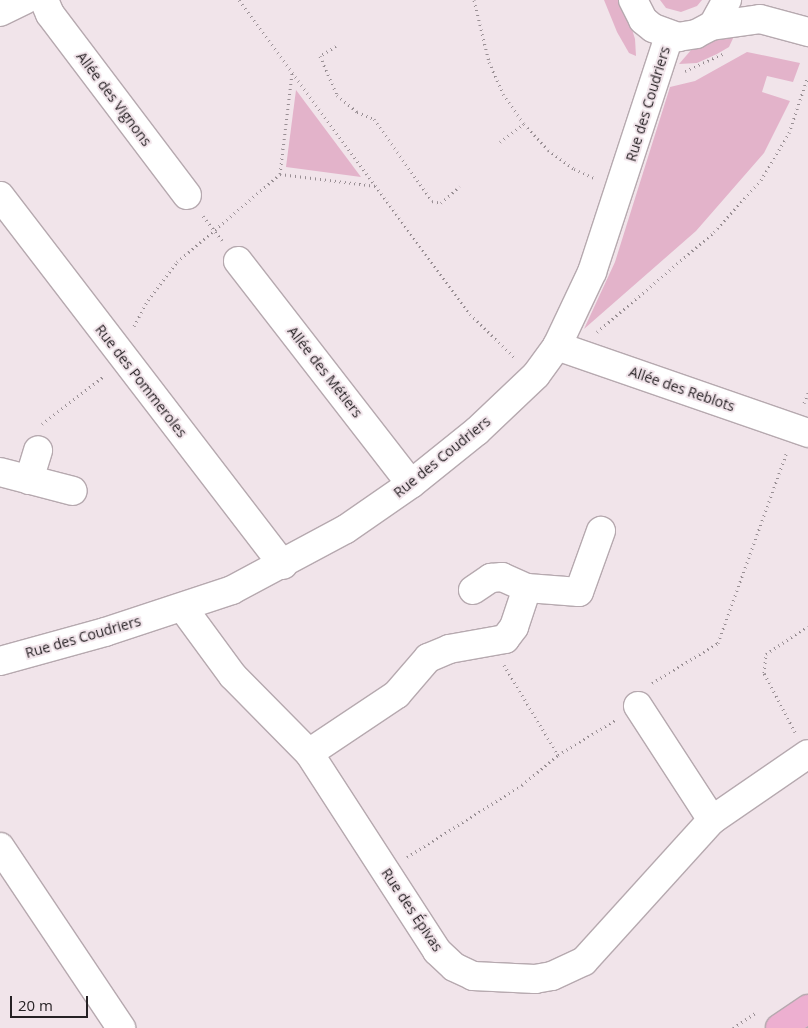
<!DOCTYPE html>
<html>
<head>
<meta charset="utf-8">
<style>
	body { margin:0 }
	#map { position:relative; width:808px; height:1028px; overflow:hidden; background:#f1e4ea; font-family:"Open Sans",sans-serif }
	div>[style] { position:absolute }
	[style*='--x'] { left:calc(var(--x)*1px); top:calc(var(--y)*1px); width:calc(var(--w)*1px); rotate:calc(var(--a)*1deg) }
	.green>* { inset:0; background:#e3b3ca }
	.path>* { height:3px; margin-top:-1.5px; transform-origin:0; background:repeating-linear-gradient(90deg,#998f94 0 1px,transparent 0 5px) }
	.roads { filter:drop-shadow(1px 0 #b6a9af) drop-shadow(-1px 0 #b6a9af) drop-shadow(0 1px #b6a9af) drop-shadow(0 -1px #b6a9af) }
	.minor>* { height:28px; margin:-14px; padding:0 14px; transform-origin:14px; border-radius:14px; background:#fff }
	.major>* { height:28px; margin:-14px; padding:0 14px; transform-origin:14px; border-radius:14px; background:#edafd0 }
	span { translate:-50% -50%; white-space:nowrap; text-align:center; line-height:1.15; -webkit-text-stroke:4px #f1e4ea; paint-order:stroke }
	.street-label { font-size:14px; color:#262124 }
	.scale { position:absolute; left:10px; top:996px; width:78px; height:22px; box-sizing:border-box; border:2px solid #262124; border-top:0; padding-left:6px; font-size:15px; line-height:18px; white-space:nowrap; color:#262124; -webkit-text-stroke:4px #f1e4ea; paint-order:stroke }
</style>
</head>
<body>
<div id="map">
	<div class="green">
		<i style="clip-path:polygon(604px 0,623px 0,635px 39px,636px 56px,629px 53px,617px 32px)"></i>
		<i style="clip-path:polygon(660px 0,702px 0,697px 6px,681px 12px,666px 8px)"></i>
		<i style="clip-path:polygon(735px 34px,729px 47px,717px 54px,697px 63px,679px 64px,692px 49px,705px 41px)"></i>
		<i style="clip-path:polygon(747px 52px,800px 63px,793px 82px,767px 76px,762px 92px,790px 101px,764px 153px,696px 231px,584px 329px,615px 262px,670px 87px,695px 81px)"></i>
		<i style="clip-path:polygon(296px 90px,361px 177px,286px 167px)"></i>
	</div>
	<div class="path">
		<i style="--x:239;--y:0;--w:390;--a:53.7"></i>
		<i style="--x:470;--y:314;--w:64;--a:44.4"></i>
		<i style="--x:474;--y:0;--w:64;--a:76.4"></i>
		<i style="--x:489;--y:62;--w:35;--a:66"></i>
		<i style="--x:503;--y:94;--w:37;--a:55"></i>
		<i style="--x:336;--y:46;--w:19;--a:148"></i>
		<i style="--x:320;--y:56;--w:43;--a:66.4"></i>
		<i style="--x:337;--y:95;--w:26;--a:40"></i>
		<i style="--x:357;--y:112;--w:18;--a:22"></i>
		<i style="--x:374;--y:119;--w:100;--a:54.7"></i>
		<i style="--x:432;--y:201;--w:9;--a:13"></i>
		<i style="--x:441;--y:203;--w:25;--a:-42"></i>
		<i style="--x:685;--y:71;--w:44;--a:-24.2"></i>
		<i style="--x:500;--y:142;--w:30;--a:-37"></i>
		<i style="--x:524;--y:124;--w:35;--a:47"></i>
		<i style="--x:548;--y:150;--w:32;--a:36"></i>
		<i style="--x:574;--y:169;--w:22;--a:24"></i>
		<i style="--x:280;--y:174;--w:97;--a:7.1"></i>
		<i style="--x:203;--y:216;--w:31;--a:52"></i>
		<i style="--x:134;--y:326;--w:30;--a:-62"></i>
		<i style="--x:148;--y:300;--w:48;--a:-52.7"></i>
		<i style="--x:177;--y:262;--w:135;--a:-40.5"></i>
		<i style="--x:280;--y:174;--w:102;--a:-83.2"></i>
		<i style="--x:597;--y:332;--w:154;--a:-40.5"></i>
		<i style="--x:714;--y:232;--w:70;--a:-47.9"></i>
		<i style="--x:761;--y:180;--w:55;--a:-59.2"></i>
		<i style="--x:789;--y:133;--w:60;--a:-71.6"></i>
		<i style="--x:804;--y:403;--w:11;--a:-68"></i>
		<i style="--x:42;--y:424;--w:78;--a:-37.7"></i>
		<i style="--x:504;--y:665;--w:105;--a:59"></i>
		<i style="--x:652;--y:683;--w:77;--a:-31.2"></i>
		<i style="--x:718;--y:643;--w:201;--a:-70.2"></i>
		<i style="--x:795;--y:732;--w:67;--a:-117.7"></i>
		<i style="--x:764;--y:673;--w:19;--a:-84"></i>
		<i style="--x:766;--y:654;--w:50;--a:-33.7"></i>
		<i style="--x:407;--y:857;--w:136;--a:-32.1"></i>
		<i style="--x:522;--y:785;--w:47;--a:-39.8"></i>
		<i style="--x:558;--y:755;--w:69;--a:-31.4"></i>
		<i style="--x:733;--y:1028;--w:29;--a:-34"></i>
	</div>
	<div class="roads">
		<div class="minor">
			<i style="--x:44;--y:0;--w:15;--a:67"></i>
			<i style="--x:50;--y:14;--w:227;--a:52.9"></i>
			<i style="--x:633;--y:0;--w:22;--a:63"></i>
			<i style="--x:643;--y:20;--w:13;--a:39"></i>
			<i style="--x:653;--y:28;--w:27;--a:20"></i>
			<i style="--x:678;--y:37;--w:18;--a:-9"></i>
			<i style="--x:696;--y:34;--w:19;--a:-28"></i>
			<i style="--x:713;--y:25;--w:29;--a:-61"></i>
			<i style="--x:0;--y:12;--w:28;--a:-26"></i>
			<i style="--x:711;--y:26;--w:49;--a:-8.1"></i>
			<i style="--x:760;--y:19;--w:50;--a:15.2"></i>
			<i style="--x:0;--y:196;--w:465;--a:52.5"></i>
			<i style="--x:238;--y:261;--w:282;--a:52.2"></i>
			<i style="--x:557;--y:346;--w:266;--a:19.1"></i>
			<i style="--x:0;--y:472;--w:75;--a:14.6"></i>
			<i style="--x:29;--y:480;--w:31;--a:-73"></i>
			<i style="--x:473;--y:590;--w:22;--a:-34"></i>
			<i style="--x:491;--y:578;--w:11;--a:-5"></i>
			<i style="--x:502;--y:577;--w:27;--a:24"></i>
			<i style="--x:183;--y:608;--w:84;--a:53.7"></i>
			<i style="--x:233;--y:676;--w:108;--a:45.4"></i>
			<i style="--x:309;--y:753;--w:236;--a:57.1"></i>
			<i style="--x:437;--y:951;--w:23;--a:43"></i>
			<i style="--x:454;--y:967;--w:21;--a:25"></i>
			<i style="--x:473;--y:976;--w:62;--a:2.8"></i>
			<i style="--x:535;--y:979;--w:17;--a:-10"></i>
			<i style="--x:552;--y:976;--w:35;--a:-25"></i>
			<i style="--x:584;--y:961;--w:190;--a:-47.8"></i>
			<i style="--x:712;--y:820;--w:116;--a:-34.5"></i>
			<i style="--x:0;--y:661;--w:109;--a:-15.4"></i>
			<i style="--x:105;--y:632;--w:134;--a:-18.3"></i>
			<i style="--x:232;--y:590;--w:129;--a:-28.2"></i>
			<i style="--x:346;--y:529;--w:79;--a:-34.7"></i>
			<i style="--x:411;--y:484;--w:85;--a:-38.8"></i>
			<i style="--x:477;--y:431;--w:81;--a:-43.5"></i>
			<i style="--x:536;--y:375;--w:36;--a:-54"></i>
			<i style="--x:557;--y:346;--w:82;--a:-64.7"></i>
			<i style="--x:592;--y:272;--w:248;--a:-71.9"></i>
			<i style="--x:638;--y:706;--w:136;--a:57"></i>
			<i style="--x:309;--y:753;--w:106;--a:-33.8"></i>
			<i style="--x:397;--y:694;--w:48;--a:-49.3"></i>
			<i style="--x:428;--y:658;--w:23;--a:-23"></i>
			<i style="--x:449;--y:649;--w:57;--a:-10.1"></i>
			<i style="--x:505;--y:639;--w:15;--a:-53"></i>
			<i style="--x:514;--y:627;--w:41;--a:-71.6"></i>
			<i style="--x:527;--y:588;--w:52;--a:4.4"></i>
			<i style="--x:579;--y:592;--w:65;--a:-70.2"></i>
			<i style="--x:0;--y:847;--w:218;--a:56.2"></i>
		</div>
		<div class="major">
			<i style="--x:780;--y:1028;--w:34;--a:-34"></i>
		</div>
	</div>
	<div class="street-label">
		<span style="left:114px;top:99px;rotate:53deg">Allée des Vignons</span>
		<span style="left:648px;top:104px;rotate:-73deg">Rue des Coudriers</span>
		<span style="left:325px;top:372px;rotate:52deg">Allée des Métiers</span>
		<span style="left:141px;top:381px;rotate:52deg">Rue des Pommeroles</span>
		<span style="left:682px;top:389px;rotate:19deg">Allée des Reblots</span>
		<span style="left:442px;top:457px;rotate:-39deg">Rue des Coudriers</span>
		<span style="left:83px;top:637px;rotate:-16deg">Rue des Coudriers</span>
		<span style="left:412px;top:910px;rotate:56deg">Rue des Épivas</span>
	</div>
	<div class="scale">20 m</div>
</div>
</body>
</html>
